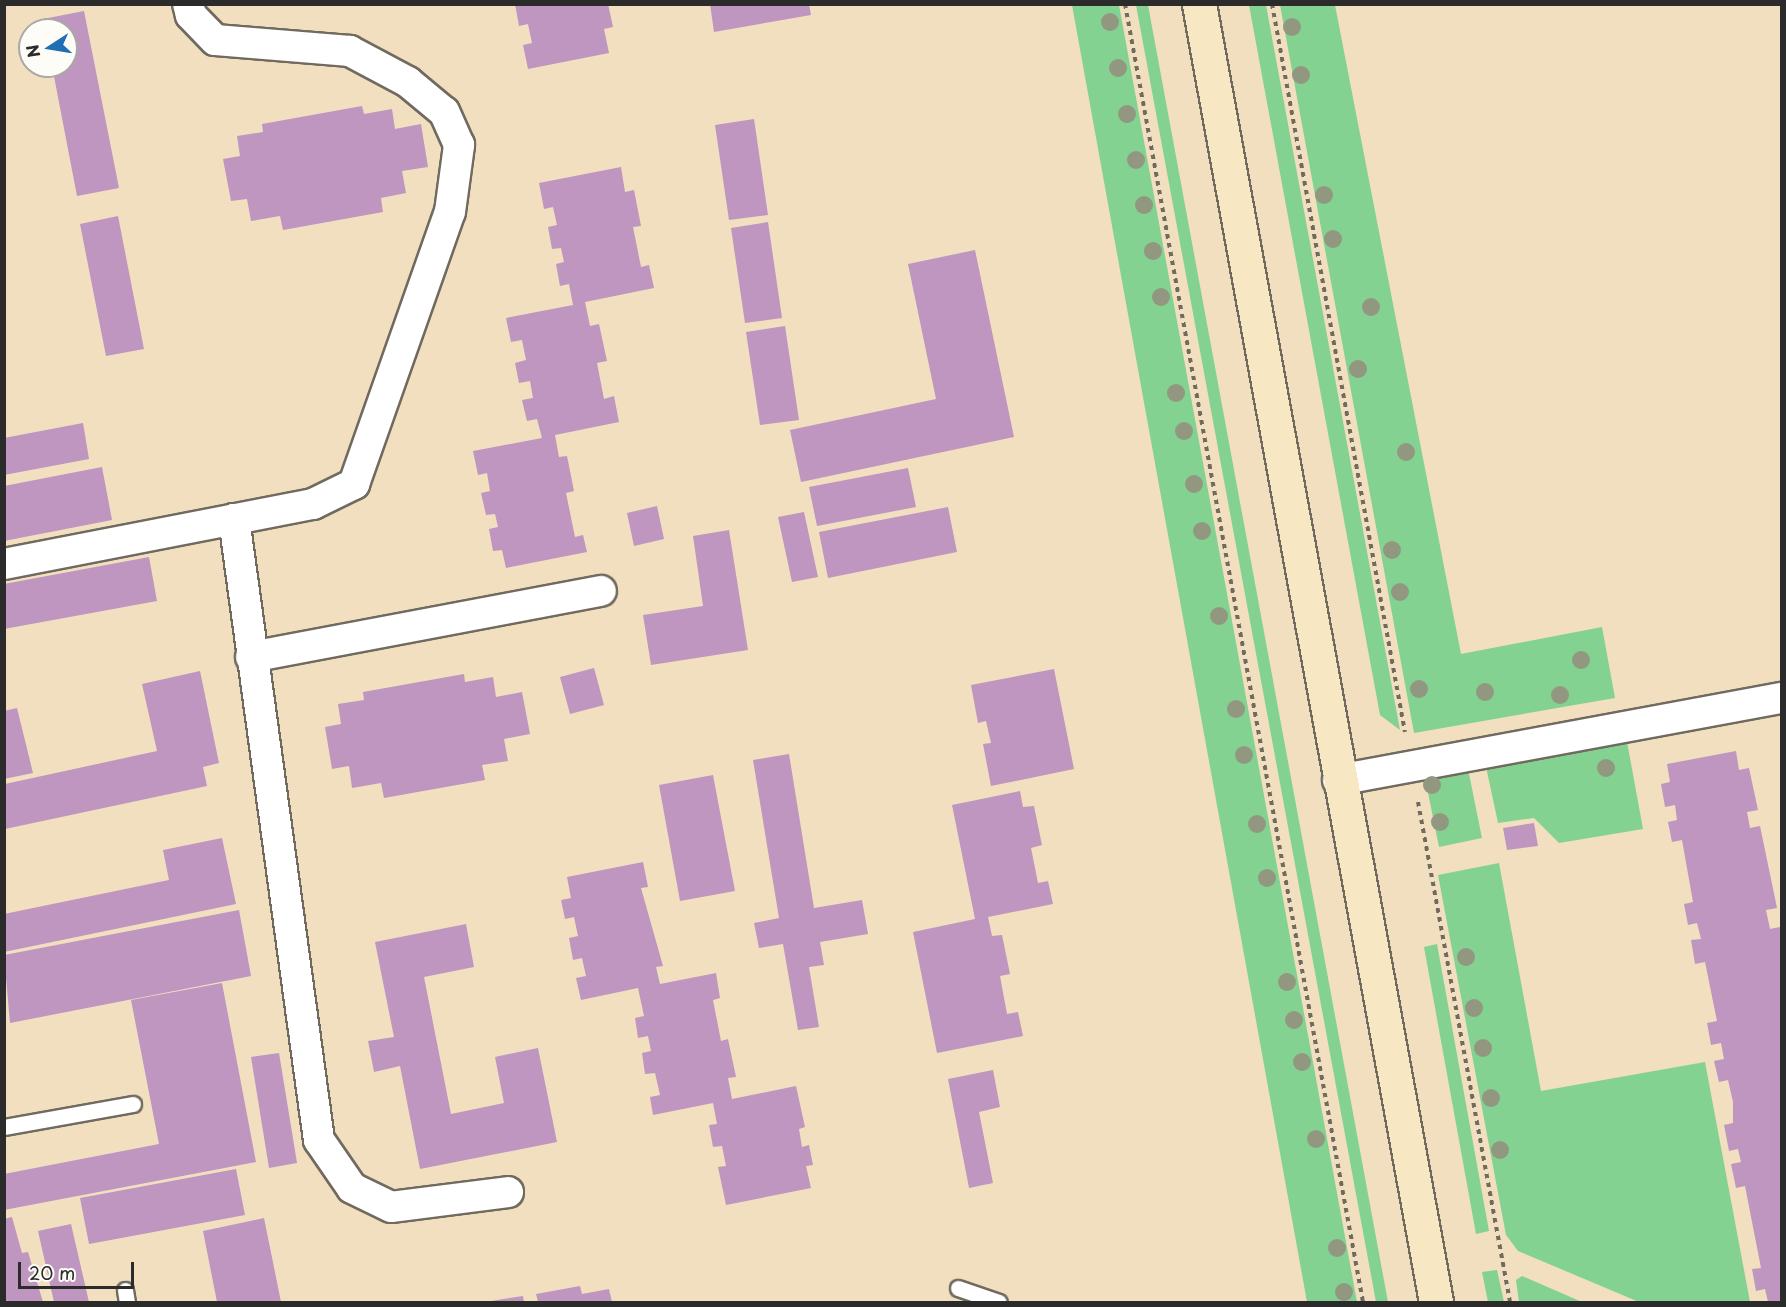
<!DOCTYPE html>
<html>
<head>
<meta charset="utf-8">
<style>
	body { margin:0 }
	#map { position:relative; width:1786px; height:1307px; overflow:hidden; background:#f1dfc0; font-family:"Playpen Sans",sans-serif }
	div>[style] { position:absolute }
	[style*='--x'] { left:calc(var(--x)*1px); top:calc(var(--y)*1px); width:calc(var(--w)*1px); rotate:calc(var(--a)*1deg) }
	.green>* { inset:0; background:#83d292 }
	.building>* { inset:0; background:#be96bf }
	.path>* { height:4px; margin-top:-2px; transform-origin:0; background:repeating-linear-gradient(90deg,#706a5f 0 4.5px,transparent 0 9px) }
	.roads { filter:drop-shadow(2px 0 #706a5f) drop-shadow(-2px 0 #706a5f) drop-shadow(0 2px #706a5f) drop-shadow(0 -2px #706a5f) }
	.lane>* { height:15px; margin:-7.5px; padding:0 7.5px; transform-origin:7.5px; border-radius:7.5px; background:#fff }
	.street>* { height:30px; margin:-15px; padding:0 15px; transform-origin:15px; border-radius:15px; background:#fff }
	.secondary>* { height:33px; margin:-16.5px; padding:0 16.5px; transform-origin:16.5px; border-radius:16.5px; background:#f7e8c3 }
	.trees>* { width:18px; height:18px; margin:-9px; border-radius:50%; background:#92987f }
	span { translate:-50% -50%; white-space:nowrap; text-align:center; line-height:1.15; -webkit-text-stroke:5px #fdfcf7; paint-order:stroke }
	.frame { position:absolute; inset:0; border:6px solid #2b2b2b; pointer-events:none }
	.north { position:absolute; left:18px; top:18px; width:60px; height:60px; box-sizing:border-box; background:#fdfcf7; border:2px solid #a9a8a5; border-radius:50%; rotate:258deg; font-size:16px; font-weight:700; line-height:24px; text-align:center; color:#2b2b2b }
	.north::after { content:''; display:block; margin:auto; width:21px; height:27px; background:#1f6fb2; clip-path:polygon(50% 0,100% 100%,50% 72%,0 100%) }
	.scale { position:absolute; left:18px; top:1262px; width:116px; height:27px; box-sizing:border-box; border:3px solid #2b2b2b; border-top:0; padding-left:8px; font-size:18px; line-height:21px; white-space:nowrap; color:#2b2b2b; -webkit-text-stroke:4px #fdfcf7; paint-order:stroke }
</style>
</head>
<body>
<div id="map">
	<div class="green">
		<i style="clip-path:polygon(1072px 5px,1119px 5px,1357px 1302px,1307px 1302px)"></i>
		<i style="clip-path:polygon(1136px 5px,1148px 5px,1388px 1302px,1376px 1302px)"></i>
		<i style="clip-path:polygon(1249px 5px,1266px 5px,1400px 730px,1380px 715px)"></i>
		<i style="clip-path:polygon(1280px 5px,1335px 5px,1461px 654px,1602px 627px,1615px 698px,1414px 733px)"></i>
		<i style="clip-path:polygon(1626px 736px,1643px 829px,1559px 843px,1534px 818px,1498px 823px,1485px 762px)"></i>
		<i style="clip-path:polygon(1467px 764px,1482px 838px,1439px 847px,1424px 773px)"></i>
		<i style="clip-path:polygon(1499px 863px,1541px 1091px,1705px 1062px,1750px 1302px,1639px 1302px,1518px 1251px,1506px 1235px,1438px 875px)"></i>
		<i style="clip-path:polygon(1437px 944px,1489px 1231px,1476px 1234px,1424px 947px)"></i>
		<i style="clip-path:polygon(1497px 1270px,1504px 1302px,1488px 1302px,1482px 1272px)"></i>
		<i style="clip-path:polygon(1522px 1276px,1582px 1302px,1519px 1302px,1516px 1280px)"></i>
	</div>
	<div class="building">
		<i style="clip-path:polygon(515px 4px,608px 4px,613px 27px,604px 29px,609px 53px,528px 69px,523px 45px,532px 43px,528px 24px,519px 26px)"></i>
		<i style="clip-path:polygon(710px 4px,809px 4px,811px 15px,714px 32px)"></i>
		<i style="clip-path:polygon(84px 11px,119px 188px,77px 196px,52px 66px,66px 66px,66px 30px,45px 30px,43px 19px)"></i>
		<i style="clip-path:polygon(362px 106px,364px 114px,392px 109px,395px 129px,421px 124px,428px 167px,402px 171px,406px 193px,381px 198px,383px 212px,283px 230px,280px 216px,251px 221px,247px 199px,231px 201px,223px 159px,240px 156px,237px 136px,263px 132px,262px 124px)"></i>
		<i style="clip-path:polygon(754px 119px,768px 215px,729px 220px,715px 125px)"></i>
		<i style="clip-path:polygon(621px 167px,625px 192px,634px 190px,641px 226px,633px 227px,641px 267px,649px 265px,654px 288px,585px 302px,590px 326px,599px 324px,607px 361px,597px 363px,604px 399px,614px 396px,619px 422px,555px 435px,559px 457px,567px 456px,574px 491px,566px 493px,575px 537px,583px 535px,587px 552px,506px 568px,502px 550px,493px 551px,489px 529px,498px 527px,495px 514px,486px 515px,481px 493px,490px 491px,487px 473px,478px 475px,473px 451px,542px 438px,537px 419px,527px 421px,522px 400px,533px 398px,530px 381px,519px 383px,515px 363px,526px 360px,522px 340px,511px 342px,506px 318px,573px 305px,569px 284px,560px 286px,556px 264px,564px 262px,561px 248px,552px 249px,548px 227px,557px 225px,553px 207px,544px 209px,539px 183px)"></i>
		<i style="clip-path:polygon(118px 216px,144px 349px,106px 356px,80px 224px)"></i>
		<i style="clip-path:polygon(768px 222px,782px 318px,745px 323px,731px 228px)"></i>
		<i style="clip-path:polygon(975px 250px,1014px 437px,801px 482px,790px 430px,936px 399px,908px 264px)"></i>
		<i style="clip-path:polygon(785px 326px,799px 420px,760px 425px,746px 332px)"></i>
		<i style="clip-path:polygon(83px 423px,89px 459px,4px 475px,4px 438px)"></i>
		<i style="clip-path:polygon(102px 467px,112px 520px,4px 541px,4px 486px)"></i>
		<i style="clip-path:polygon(908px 468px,916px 507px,817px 526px,809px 487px)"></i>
		<i style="clip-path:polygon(657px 506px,664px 539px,634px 546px,627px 513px)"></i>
		<i style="clip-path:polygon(948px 507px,957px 552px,828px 578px,819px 532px)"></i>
		<i style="clip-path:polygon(804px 512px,818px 577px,792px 582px,778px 517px)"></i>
		<i style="clip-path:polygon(729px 530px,748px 650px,651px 665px,643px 615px,703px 606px,693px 536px)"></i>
		<i style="clip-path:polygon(149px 557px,157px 601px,4px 629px,4px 584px)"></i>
		<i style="clip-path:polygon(594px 668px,604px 705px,570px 714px,560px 677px)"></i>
		<i style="clip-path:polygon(1054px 669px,1074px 769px,991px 786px,983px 744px,991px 743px,986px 721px,978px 723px,971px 685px)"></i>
		<i style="clip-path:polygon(200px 671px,219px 763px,203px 767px,207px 786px,5px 829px,5px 784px,157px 751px,142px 684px)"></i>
		<i style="clip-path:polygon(464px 674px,465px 682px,493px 677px,496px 697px,522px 692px,530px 734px,504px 739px,508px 761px,482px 765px,485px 780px,384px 798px,381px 783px,352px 788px,349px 766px,332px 769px,325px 727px,341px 724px,338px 704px,364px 700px,363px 692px)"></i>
		<i style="clip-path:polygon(17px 708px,33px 773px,4px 779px,4px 711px)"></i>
		<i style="clip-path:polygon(1736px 751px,1739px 770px,1749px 768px,1758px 810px,1747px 812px,1750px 828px,1760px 826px,1777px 908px,1766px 910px,1770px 929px,1780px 927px,1782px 935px,1782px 1302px,1768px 1302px,1765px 1289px,1756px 1291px,1752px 1269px,1761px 1268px,1745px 1186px,1736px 1188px,1731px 1164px,1741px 1162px,1738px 1149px,1729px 1151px,1724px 1125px,1733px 1123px,1733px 1102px,1728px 1080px,1719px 1082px,1714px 1061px,1724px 1059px,1721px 1043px,1711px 1045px,1707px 1023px,1717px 1021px,1705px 962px,1695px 964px,1691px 940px,1701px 939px,1697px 923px,1688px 925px,1684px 904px,1693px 902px,1682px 840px,1672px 842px,1668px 822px,1677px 820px,1675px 805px,1665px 807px,1661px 784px,1670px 782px,1667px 764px)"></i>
		<i style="clip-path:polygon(789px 754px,814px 908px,862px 900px,868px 934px,820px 942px,824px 965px,809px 967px,819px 1027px,798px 1030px,783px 944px,759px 948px,754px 923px,779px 918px,753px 760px)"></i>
		<i style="clip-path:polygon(713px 775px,735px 891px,680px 901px,659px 785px)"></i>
		<i style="clip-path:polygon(1020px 791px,1023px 807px,1034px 806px,1042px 845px,1031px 848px,1038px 883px,1048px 881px,1053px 904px,988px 917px,992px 936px,1002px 935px,1010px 974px,1000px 976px,1007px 1014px,1018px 1012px,1023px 1036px,937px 1053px,913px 932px,975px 919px,952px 805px)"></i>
		<i style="clip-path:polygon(1534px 823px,1538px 846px,1507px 850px,1503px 828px)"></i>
		<i style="clip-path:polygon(222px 838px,236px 904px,4px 952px,4px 914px,169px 880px,163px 850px)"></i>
		<i style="clip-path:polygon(643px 862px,648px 887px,641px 888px,663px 966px,656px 967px,660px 984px,716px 973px,720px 998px,713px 1000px,721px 1041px,728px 1039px,736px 1077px,728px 1078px,732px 1099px,796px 1086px,805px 1127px,799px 1129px,802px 1147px,809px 1145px,813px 1165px,806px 1166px,811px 1188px,726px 1205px,718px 1167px,726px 1166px,722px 1146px,713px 1147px,709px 1125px,717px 1124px,713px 1103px,653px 1115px,650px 1097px,660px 1095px,655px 1073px,645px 1074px,642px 1053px,651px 1051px,648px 1036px,638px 1038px,635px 1018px,644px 1016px,638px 988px,581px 1000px,576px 978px,586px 976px,582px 958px,573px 960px,569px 938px,578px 936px,574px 917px,565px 919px,561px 900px,571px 898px,567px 877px)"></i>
		<i style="clip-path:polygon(239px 910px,251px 976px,10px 1023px,4px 955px)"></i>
		<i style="clip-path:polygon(466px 924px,474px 967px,424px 977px,451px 1114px,504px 1103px,495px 1057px,538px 1048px,557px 1142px,420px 1169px,400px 1066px,374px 1072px,368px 1041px,394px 1037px,375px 942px)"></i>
		<i style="clip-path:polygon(222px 983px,256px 1162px,4px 1210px,4px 1174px,159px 1144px,131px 1000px)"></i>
		<i style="clip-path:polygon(279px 1053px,297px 1163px,269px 1168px,251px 1057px)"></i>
		<i style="clip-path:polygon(993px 1070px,1000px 1107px,979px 1112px,993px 1183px,969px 1188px,948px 1079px)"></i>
		<i style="clip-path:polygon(236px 1169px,245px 1215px,89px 1244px,80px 1198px)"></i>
		<i style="clip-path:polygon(12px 1217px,22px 1253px,28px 1252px,43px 1302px,4px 1302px,4px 1219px)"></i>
		<i style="clip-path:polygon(264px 1218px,281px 1302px,217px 1302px,203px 1231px)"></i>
		<i style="clip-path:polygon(71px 1224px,89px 1302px,54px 1302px,38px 1231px)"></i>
		<i style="clip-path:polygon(580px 1286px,582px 1294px,609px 1289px,612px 1302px,538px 1302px,536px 1294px)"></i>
		<i style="clip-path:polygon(523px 1296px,524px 1302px,491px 1302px,491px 1301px)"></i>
	</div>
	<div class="path">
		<i style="--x:1125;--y:4;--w:1320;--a:79.61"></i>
		<i style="--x:1272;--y:4;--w:740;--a:79.65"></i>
		<i style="--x:1418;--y:802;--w:508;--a:79.57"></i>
	</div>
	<div class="roads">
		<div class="lane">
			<i style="--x:4;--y:1127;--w:131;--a:-10.1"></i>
			<i style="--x:958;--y:1288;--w:43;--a:18.9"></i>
			<i style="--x:125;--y:1290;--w:12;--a:81"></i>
		</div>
		<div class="street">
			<i style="--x:234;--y:519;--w:627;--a:82.21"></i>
			<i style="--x:319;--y:1140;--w:58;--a:55.5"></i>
			<i style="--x:352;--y:1188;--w:43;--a:26"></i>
			<i style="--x:391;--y:1207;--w:118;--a:-7.3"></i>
			<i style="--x:4;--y:564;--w:315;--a:-11"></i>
			<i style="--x:313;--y:504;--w:46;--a:-26"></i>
			<i style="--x:354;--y:484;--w:288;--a:-70.6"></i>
			<i style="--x:450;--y:212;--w:68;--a:-82.3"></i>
			<i style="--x:459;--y:145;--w:36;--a:-114"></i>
			<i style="--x:444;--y:112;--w:47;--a:-140.2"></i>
			<i style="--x:408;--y:82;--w:66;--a:-151.9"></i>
			<i style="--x:350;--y:51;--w:135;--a:-175.3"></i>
			<i style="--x:215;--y:40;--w:35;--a:-134"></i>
			<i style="--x:191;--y:15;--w:11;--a:-105"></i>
			<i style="--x:251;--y:657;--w:356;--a:-10.7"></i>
			<i style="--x:1338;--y:780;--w:452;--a:-10.5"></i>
		</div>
		<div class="secondary">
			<i style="--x:1199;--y:4;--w:1319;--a:79.65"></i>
		</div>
	</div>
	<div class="trees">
		<i style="left:1110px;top:22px"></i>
		<i style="left:1292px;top:27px"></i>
		<i style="left:1118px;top:68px"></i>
		<i style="left:1301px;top:75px"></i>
		<i style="left:1127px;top:114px"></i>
		<i style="left:1136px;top:160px"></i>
		<i style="left:1324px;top:195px"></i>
		<i style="left:1144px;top:205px"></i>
		<i style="left:1333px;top:239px"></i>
		<i style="left:1153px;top:251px"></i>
		<i style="left:1161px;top:297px"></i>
		<i style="left:1371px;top:307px"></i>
		<i style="left:1358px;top:369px"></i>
		<i style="left:1176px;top:393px"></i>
		<i style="left:1184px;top:431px"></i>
		<i style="left:1406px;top:452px"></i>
		<i style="left:1194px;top:484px"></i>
		<i style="left:1202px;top:531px"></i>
		<i style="left:1392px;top:550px"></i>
		<i style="left:1400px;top:592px"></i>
		<i style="left:1219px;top:616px"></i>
		<i style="left:1581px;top:660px"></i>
		<i style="left:1419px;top:689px"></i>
		<i style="left:1485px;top:692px"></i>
		<i style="left:1560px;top:695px"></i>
		<i style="left:1236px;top:709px"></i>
		<i style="left:1244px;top:755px"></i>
		<i style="left:1606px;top:768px"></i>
		<i style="left:1432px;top:785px"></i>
		<i style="left:1440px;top:822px"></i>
		<i style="left:1257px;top:824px"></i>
		<i style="left:1267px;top:878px"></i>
		<i style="left:1466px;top:957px"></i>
		<i style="left:1287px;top:982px"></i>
		<i style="left:1474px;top:1008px"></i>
		<i style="left:1294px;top:1020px"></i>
		<i style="left:1483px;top:1048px"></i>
		<i style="left:1302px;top:1062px"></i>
		<i style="left:1491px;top:1098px"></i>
		<i style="left:1316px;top:1139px"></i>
		<i style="left:1500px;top:1150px"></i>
		<i style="left:1337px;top:1248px"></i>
		<i style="left:1344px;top:1292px"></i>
	</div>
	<div class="frame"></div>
	<div class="north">N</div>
	<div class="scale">20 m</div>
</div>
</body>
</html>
